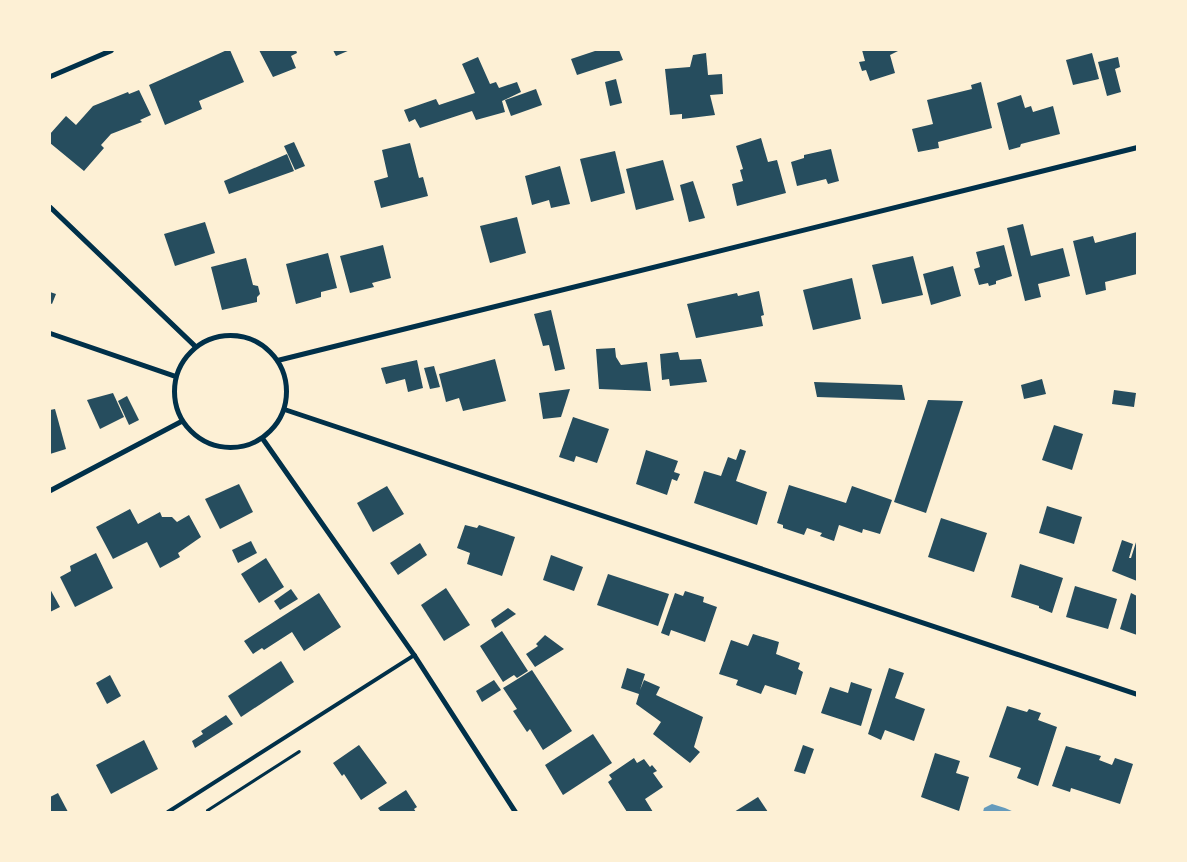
<!DOCTYPE html>
<html>
<head>
<meta charset="utf-8">
<style>
	body { margin:0 }
	#map { position:relative; width:1187px; height:862px; overflow:hidden; background:#fdf0d5; font-family:Signika,sans-serif }
	div>[style] { position:absolute }
	[style*='--x'] { left:calc(var(--x)*1px); top:calc(var(--y)*1px); width:calc(var(--w)*1px); rotate:calc(var(--a)*1deg) }
	.water>* { inset:0; background:#669bbc }
	.building>* { inset:0; background:#264d5e }
	.path>* { height:3px; margin:-1.5px; padding:0 1.5px; transform-origin:1.5px; border-radius:1.5px; background:#003049 }
	.service>* { height:4px; margin:-2px; padding:0 2px; transform-origin:2px; border-radius:2px; background:#003049 }
	.minor>* { height:5px; margin:-2.5px; padding:0 2.5px; transform-origin:2.5px; border-radius:2.5px; background:#003049 }
	.minor>.ring { margin:-2.5px; padding:0; box-sizing:content-box; background:none; border:5px solid #003049; border-radius:50% }
	span { translate:-50% -50%; white-space:nowrap; text-align:center; line-height:1.15; -webkit-text-stroke:4px #fdf0d5; paint-order:stroke }
	.frame { position:absolute; inset:0; border:51px solid #fdf0d5; pointer-events:none }
</style>
</head>
<body>
<div id="map">
	<div class="water">
		<i style="clip-path:polygon(992px 804px,1005px 808px,1014px 812px,983px 812px,984px 808px)"></i>
	</div>
	<div class="building">
		<i style="clip-path:polygon(227px 50px,230px 50px,244px 82px,199px 101px,202px 109px,165px 125px,149px 85px)"></i>
		<i style="clip-path:polygon(259px 50px,296px 50px,297px 53px,291px 56px,296px 68px,273px 77px)"></i>
		<i style="clip-path:polygon(333px 50px,350px 50px,336px 56px)"></i>
		<i style="clip-path:polygon(598px 50px,619px 50px,623px 60px,577px 75px,571px 59px)"></i>
		<i style="clip-path:polygon(862px 50px,900px 50px,890px 55px,895px 73px,870px 81px,866px 70px,862px 71px,859px 62px,865px 61px)"></i>
		<i style="clip-path:polygon(706px 53px,708px 75px,722px 74px,723px 94px,710px 95px,715px 115px,682px 119px,682px 114px,670px 115px,665px 69px,690px 67px,693px 55px)"></i>
		<i style="clip-path:polygon(1092px 53px,1099px 79px,1073px 85px,1066px 60px)"></i>
		<i style="clip-path:polygon(478px 57px,490px 84px,496px 82px,499px 88px,517px 82px,521px 92px,502px 101px,505px 112px,476px 120px,472px 111px,420px 128px,415px 119px,409px 122px,404px 110px,436px 99px,439px 105px,475px 93px,462px 64px)"></i>
		<i style="clip-path:polygon(1118px 57px,1120px 67px,1115px 69px,1121px 92px,1107px 96px,1098px 62px)"></i>
		<i style="clip-path:polygon(616px 79px,622px 103px,610px 106px,605px 82px)"></i>
		<i style="clip-path:polygon(981px 82px,992px 128px,938px 142px,939px 148px,918px 152px,912px 129px,933px 124px,927px 100px,972px 89px,971px 85px)"></i>
		<i style="clip-path:polygon(536px 89px,542px 105px,511px 116px,505px 100px)"></i>
		<i style="clip-path:polygon(139px 90px,151px 115px,140px 120px,142px 122px,111px 134px,101px 145px,104px 148px,84px 171px,50px 143px,50px 134px,66px 116px,76px 125px,93px 106px,128px 92px,129px 94px)"></i>
		<i style="clip-path:polygon(1021px 95px,1025px 108px,1031px 106px,1033px 112px,1053px 106px,1060px 134px,1021px 144px,1020px 147px,1009px 150px,997px 103px)"></i>
		<i style="clip-path:polygon(761px 138px,768px 162px,777px 160px,786px 193px,737px 206px,732px 184px,743px 181px,740px 170px,743px 169px,736px 146px)"></i>
		<i style="clip-path:polygon(294px 142px,305px 166px,295px 170px,284px 146px)"></i>
		<i style="clip-path:polygon(410px 143px,419px 178px,423px 177px,428px 196px,381px 208px,374px 181px,388px 177px,382px 150px)"></i>
		<i style="clip-path:polygon(831px 149px,839px 181px,828px 184px,826px 179px,797px 186px,791px 162px,804px 158px,804px 155px)"></i>
		<i style="clip-path:polygon(615px 151px,625px 193px,591px 202px,580px 159px)"></i>
		<i style="clip-path:polygon(287px 154px,294px 171px,229px 194px,224px 181px)"></i>
		<i style="clip-path:polygon(663px 160px,674px 200px,636px 210px,626px 169px)"></i>
		<i style="clip-path:polygon(560px 166px,570px 204px,551px 208px,549px 200px,532px 205px,525px 176px)"></i>
		<i style="clip-path:polygon(693px 181px,705px 218px,689px 222px,680px 185px)"></i>
		<i style="clip-path:polygon(517px 217px,526px 253px,490px 263px,480px 226px)"></i>
		<i style="clip-path:polygon(205px 222px,215px 253px,175px 266px,164px 234px)"></i>
		<i style="clip-path:polygon(1023px 224px,1031px 256px,1063px 248px,1070px 276px,1038px 284px,1041px 297px,1025px 301px,1007px 228px)"></i>
		<i style="clip-path:polygon(1137px 232px,1137px 274px,1105px 282px,1106px 290px,1086px 295px,1073px 241px,1093px 236px,1095px 243px)"></i>
		<i style="clip-path:polygon(383px 245px,391px 278px,372px 283px,374px 287px,350px 293px,340px 256px)"></i>
		<i style="clip-path:polygon(1004px 245px,1012px 276px,996px 281px,996px 284px,989px 286px,988px 283px,979px 285px,974px 269px,980px 267px,976px 252px)"></i>
		<i style="clip-path:polygon(328px 253px,337px 288px,321px 292px,321px 297px,296px 304px,286px 264px)"></i>
		<i style="clip-path:polygon(913px 256px,923px 295px,882px 304px,872px 265px)"></i>
		<i style="clip-path:polygon(246px 258px,253px 285px,258px 286px,260px 294px,257px 297px,257px 302px,222px 310px,211px 267px)"></i>
		<i style="clip-path:polygon(953px 266px,961px 296px,931px 305px,923px 274px)"></i>
		<i style="clip-path:polygon(852px 278px,861px 319px,813px 330px,803px 290px)"></i>
		<i style="clip-path:polygon(759px 291px,764px 315px,761px 316px,763px 326px,696px 338px,687px 304px,737px 293px,738px 296px)"></i>
		<i style="clip-path:polygon(50px 292px,56px 294px,52px 304px,50px 303px)"></i>
		<i style="clip-path:polygon(551px 310px,565px 369px,555px 371px,549px 345px,543px 346px,534px 314px)"></i>
		<i style="clip-path:polygon(615px 348px,616px 357px,621px 365px,647px 362px,651px 391px,599px 389px,596px 349px)"></i>
		<i style="clip-path:polygon(678px 352px,680px 360px,701px 359px,707px 382px,670px 386px,669px 379px,662px 380px,660px 354px)"></i>
		<i style="clip-path:polygon(495px 359px,506px 401px,463px 411px,459px 398px,446px 402px,439px 374px)"></i>
		<i style="clip-path:polygon(417px 360px,423px 388px,408px 392px,405px 379px,386px 384px,381px 368px)"></i>
		<i style="clip-path:polygon(434px 366px,440px 387px,430px 389px,424px 368px)"></i>
		<i style="clip-path:polygon(1042px 379px,1046px 394px,1024px 399px,1021px 385px)"></i>
		<i style="clip-path:polygon(814px 382px,902px 385px,905px 400px,817px 397px)"></i>
		<i style="clip-path:polygon(570px 389px,561px 417px,543px 419px,539px 393px)"></i>
		<i style="clip-path:polygon(1114px 390px,1136px 393px,1134px 407px,1112px 404px)"></i>
		<i style="clip-path:polygon(113px 393px,124px 417px,100px 429px,87px 400px)"></i>
		<i style="clip-path:polygon(127px 396px,139px 420px,129px 425px,118px 401px)"></i>
		<i style="clip-path:polygon(928px 400px,963px 401px,926px 513px,894px 502px)"></i>
		<i style="clip-path:polygon(55px 409px,66px 449px,50px 454px,50px 410px)"></i>
		<i style="clip-path:polygon(573px 417px,609px 429px,597px 463px,576px 456px,574px 462px,559px 457px)"></i>
		<i style="clip-path:polygon(1054px 425px,1083px 434px,1072px 470px,1042px 460px)"></i>
		<i style="clip-path:polygon(740px 449px,746px 451px,736px 481px,767px 492px,757px 525px,694px 503px,704px 471px,721px 476px,728px 457px,736px 460px)"></i>
		<i style="clip-path:polygon(646px 450px,678px 461px,674px 472px,680px 474px,677px 481px,672px 479px,667px 495px,636px 484px)"></i>
		<i style="clip-path:polygon(239px 484px,253px 512px,220px 529px,205px 499px)"></i>
		<i style="clip-path:polygon(789px 485px,846px 503px,852px 486px,892px 500px,880px 534px,863px 529px,862px 533px,839px 525px,834px 541px,820px 536px,822px 533px,807px 528px,804px 535px,783px 528px,783px 525px,777px 523px)"></i>
		<i style="clip-path:polygon(387px 486px,404px 514px,373px 532px,357px 503px)"></i>
		<i style="clip-path:polygon(1047px 506px,1082px 517px,1074px 544px,1039px 533px)"></i>
		<i style="clip-path:polygon(130px 509px,138px 524px,160px 512px,162px 517px,172px 517px,177px 522px,189px 515px,201px 537px,178px 553px,180px 557px,160px 568px,147px 542px,113px 559px,96px 527px)"></i>
		<i style="clip-path:polygon(941px 518px,987px 533px,974px 572px,928px 557px)"></i>
		<i style="clip-path:polygon(465px 525px,477px 528px,479px 525px,515px 537px,502px 576px,467px 564px,470px 553px,457px 548px)"></i>
		<i style="clip-path:polygon(1137px 539px,1137px 581px,1112px 571px,1122px 540px,1133px 544px,1129px 558px,1131px 558px)"></i>
		<i style="clip-path:polygon(251px 541px,257px 553px,238px 563px,232px 550px)"></i>
		<i style="clip-path:polygon(420px 543px,427px 555px,398px 575px,390px 563px)"></i>
		<i style="clip-path:polygon(96px 553px,113px 588px,75px 607px,60px 577px,71px 571px,70px 566px)"></i>
		<i style="clip-path:polygon(551px 555px,583px 567px,574px 591px,543px 580px)"></i>
		<i style="clip-path:polygon(266px 558px,284px 587px,259px 603px,241px 574px)"></i>
		<i style="clip-path:polygon(1020px 564px,1063px 578px,1052px 613px,1039px 608px,1039px 606px,1011px 597px)"></i>
		<i style="clip-path:polygon(608px 574px,669px 594px,658px 626px,597px 605px)"></i>
		<i style="clip-path:polygon(1075px 586px,1117px 599px,1108px 629px,1066px 617px)"></i>
		<i style="clip-path:polygon(446px 588px,470px 625px,444px 641px,421px 605px)"></i>
		<i style="clip-path:polygon(50px 589px,60px 607px,50px 612px)"></i>
		<i style="clip-path:polygon(291px 589px,298px 599px,280px 610px,274px 601px)"></i>
		<i style="clip-path:polygon(685px 591px,704px 597px,703px 602px,717px 607px,705px 642px,671px 630px,669px 636px,661px 633px,675px 593px,683px 596px)"></i>
		<i style="clip-path:polygon(319px 593px,341px 627px,304px 651px,292px 632px,264px 650px,262px 648px,253px 654px,244px 641px)"></i>
		<i style="clip-path:polygon(1131px 593px,1137px 596px,1137px 635px,1120px 629px)"></i>
		<i style="clip-path:polygon(508px 608px,516px 614px,495px 628px,491px 620px)"></i>
		<i style="clip-path:polygon(502px 631px,528px 671px,517px 678px,514px 675px,503px 682px,480px 646px)"></i>
		<i style="clip-path:polygon(753px 634px,779px 642px,776px 654px,800px 663px,798px 669px,803px 672px,796px 695px,765px 685px,761px 694px,736px 685px,738px 680px,719px 674px,731px 640px,748px 646px)"></i>
		<i style="clip-path:polygon(545px 635px,564px 649px,535px 667px,526px 654px,538px 646px,536px 644px)"></i>
		<i style="clip-path:polygon(281px 661px,294px 682px,241px 717px,228px 696px)"></i>
		<i style="clip-path:polygon(627px 668px,645px 674px,640px 690px,644px 680px,660px 687px,656px 695px,703px 717px,694px 747px,700px 752px,690px 763px,653px 734px,661px 722px,636px 704px,639px 694px,621px 688px)"></i>
		<i style="clip-path:polygon(889px 668px,904px 673px,895px 698px,925px 709px,914px 741px,885px 730px,881px 740px,868px 734px)"></i>
		<i style="clip-path:polygon(532px 670px,572px 731px,543px 750px,530px 729px,527px 732px,513px 711px,517px 709px,503px 688px)"></i>
		<i style="clip-path:polygon(110px 675px,121px 696px,107px 704px,96px 683px)"></i>
		<i style="clip-path:polygon(494px 680px,501px 690px,482px 702px,476px 691px)"></i>
		<i style="clip-path:polygon(851px 682px,872px 689px,861px 726px,821px 713px,830px 687px,848px 693px)"></i>
		<i style="clip-path:polygon(1007px 706px,1027px 712px,1029px 709px,1041px 713px,1038px 720px,1057px 727px,1038px 786px,1017px 778px,1021px 768px,989px 757px)"></i>
		<i style="clip-path:polygon(226px 715px,233px 724px,195px 748px,192px 741px,203px 734px,201px 731px)"></i>
		<i style="clip-path:polygon(593px 734px,612px 763px,563px 795px,545px 765px)"></i>
		<i style="clip-path:polygon(144px 740px,158px 769px,111px 794px,96px 765px)"></i>
		<i style="clip-path:polygon(359px 745px,387px 783px,361px 800px,344px 774px,342px 776px,333px 763px)"></i>
		<i style="clip-path:polygon(803px 745px,814px 749px,805px 774px,794px 771px)"></i>
		<i style="clip-path:polygon(1066px 746px,1101px 756px,1099px 760px,1112px 765px,1115px 758px,1133px 764px,1120px 804px,1071px 788px,1070px 792px,1052px 786px)"></i>
		<i style="clip-path:polygon(935px 753px,960px 761px,956px 773px,969px 777px,959px 811px,921px 797px)"></i>
		<i style="clip-path:polygon(634px 758px,637px 763px,644px 759px,650px 767px,652px 765px,657px 771px,653px 773px,663px 787px,645px 799px,653px 812px,627px 812px,608px 782px,612px 779px,609px 775px)"></i>
		<i style="clip-path:polygon(406px 790px,417px 807px,414px 809px,416px 812px,381px 812px,378px 808px)"></i>
		<i style="clip-path:polygon(58px 793px,68px 812px,50px 811px,50px 797px)"></i>
		<i style="clip-path:polygon(758px 797px,768px 812px,734px 812px)"></i>
	</div>
	<div class="path">
		<i style="--x:207;--y:810;--w:109;--a:-32.7"></i>
	</div>
	<div class="service">
		<i style="--x:168;--y:812;--w:292;--a:-32.5"></i>
	</div>
	<div class="minor">
		<i style="--x:50;--y:76;--w:66;--a:-23.1"></i>
		<i style="--x:50;--y:207;--w:201;--a:43.8"></i>
		<i style="--x:50;--y:333;--w:132;--a:19"></i>
		<i class="ring" style="left:174px;top:335px;width:107px;height:107px"></i>
		<i style="--x:277;--y:360;--w:886;--a:-13.91"></i>
		<i style="--x:284;--y:409;--w:899;--a:18.48"></i>
		<i style="--x:262;--y:438;--w:265;--a:55"></i>
		<i style="--x:414;--y:655;--w:187;--a:57.2"></i>
		<i style="--x:50;--y:490;--w:148;--a:-27.8"></i>
	</div>
	<div class="frame"></div>
</div>
</body>
</html>
